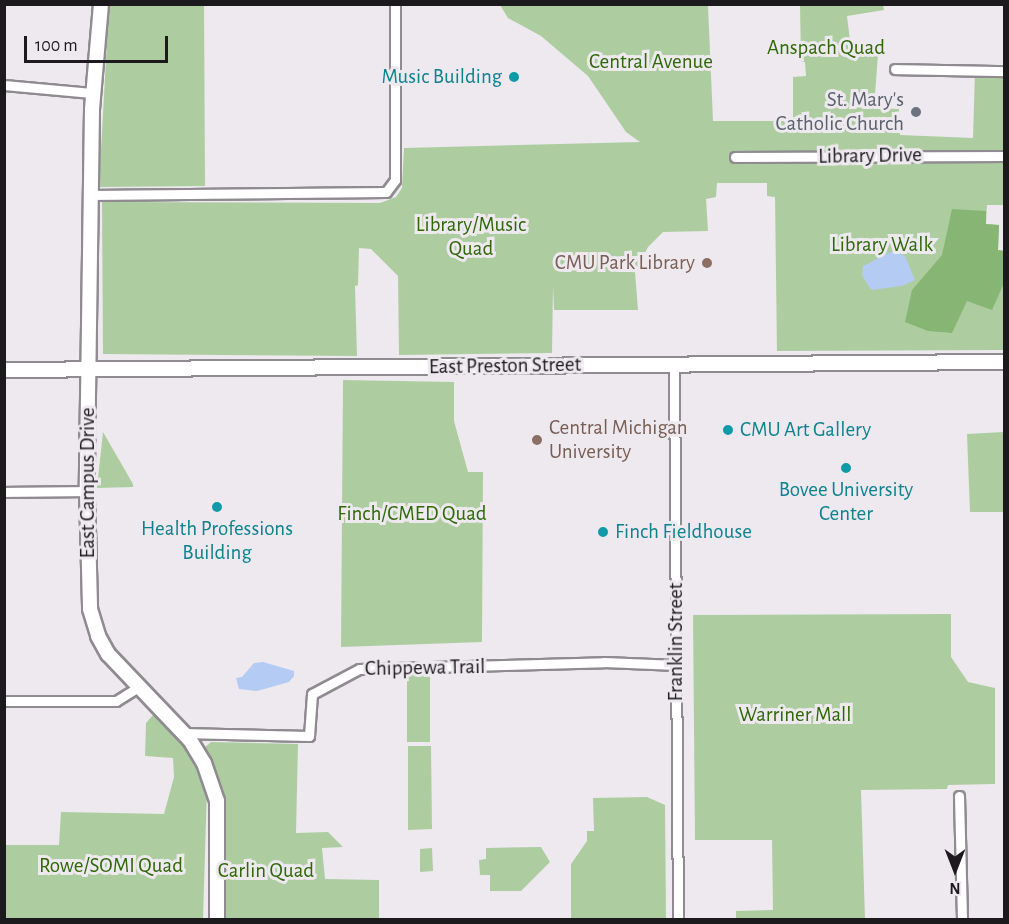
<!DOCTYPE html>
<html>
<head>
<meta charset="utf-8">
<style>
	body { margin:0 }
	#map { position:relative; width:1009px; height:924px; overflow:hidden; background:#ede9ef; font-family:"Alegreya Sans",sans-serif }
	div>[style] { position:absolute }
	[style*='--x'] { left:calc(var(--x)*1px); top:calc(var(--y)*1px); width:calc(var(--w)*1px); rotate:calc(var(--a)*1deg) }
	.green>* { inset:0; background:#adcda0 }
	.forest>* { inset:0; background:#87b573 }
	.water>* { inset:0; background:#b4cbf3 }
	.roads { filter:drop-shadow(2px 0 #8f8b90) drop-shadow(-2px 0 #8f8b90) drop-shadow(0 2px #8f8b90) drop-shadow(0 -2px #8f8b90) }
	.street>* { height:9px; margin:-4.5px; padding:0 4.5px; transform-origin:4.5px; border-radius:4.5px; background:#fff }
	.secondary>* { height:14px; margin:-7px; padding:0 7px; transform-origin:7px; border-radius:7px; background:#fff }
	.dots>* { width:16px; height:16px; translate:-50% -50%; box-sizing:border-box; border:3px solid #ede9ef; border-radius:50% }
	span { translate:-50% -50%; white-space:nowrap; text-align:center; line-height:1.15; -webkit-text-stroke:6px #ede9ef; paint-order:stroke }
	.park-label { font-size:21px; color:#2f6807 }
	.culture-label { font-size:21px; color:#0d838f }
	.right { translate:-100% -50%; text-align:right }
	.left { translate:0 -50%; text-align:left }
	.worship-label { font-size:21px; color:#5b616d }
	.street-label { font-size:21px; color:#1c1a1d }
	.education-label { font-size:21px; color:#785e54 }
	.frame { position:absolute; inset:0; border:6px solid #1c1a1d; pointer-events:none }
	.north { position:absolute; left:925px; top:840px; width:60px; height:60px; -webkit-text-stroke:4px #ede9ef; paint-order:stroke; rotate:180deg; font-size:16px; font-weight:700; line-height:24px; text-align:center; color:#1c1a1d }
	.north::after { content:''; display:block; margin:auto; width:21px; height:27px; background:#1c1a1d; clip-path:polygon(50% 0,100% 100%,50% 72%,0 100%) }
	.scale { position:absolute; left:24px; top:36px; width:144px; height:27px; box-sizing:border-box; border:3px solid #1c1a1d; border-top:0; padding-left:8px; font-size:18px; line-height:21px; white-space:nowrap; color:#1c1a1d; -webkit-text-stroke:4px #ede9ef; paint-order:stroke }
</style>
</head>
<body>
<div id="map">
	<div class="green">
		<i style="clip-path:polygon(109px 5px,204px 5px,205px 186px,99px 187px)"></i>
		<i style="clip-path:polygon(500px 5px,708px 5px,713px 121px,793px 121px,793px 77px,806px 76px,805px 62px,801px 61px,800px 5px,883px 5px,884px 10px,847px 16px,851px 49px,878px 54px,874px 108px,899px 109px,900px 135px,973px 138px,975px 70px,1004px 71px,1004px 205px,987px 205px,986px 224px,999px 225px,998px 250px,1004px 251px,1004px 350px,777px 351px,775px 197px,767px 196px,767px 183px,717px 183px,716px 197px,706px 199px,708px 231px,663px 232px,648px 247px,635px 272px,638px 310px,554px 310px,553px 286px,552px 353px,399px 355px,398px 276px,371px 249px,359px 248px,358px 285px,355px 286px,357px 356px,103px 354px,102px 202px,380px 203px,396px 197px,402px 188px,404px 148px,640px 142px,626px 132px,588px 76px,541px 36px,508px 18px)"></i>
		<i style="clip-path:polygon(343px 380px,454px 382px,454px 421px,468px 472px,483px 472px,482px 642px,341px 647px)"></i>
		<i style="clip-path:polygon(103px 432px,133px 484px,133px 487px,97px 488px)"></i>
		<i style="clip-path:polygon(1004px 432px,1004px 512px,970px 512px,967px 434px)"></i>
		<i style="clip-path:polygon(951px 614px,951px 657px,968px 682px,995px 688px,995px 784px,948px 785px,947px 789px,861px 790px,865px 919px,736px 919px,736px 911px,773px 910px,772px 840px,695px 840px,693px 615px)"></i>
		<i style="clip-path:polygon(407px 674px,430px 674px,430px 742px,407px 742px)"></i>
		<i style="clip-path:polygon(154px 714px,184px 741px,184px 748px,207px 788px,203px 919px,5px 919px,4px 845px,59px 845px,61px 812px,164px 814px,174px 777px,173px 758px,145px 756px,146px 723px)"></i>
		<i style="clip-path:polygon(211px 742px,298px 744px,296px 833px,328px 832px,343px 847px,322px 848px,325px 879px,379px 880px,379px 919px,217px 919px,217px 820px,205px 747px)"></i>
		<i style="clip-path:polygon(408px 746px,431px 746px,432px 829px,408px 830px)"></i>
		<i style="clip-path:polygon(647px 797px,665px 805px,666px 919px,571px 919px,571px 864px,587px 841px,587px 831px,594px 831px,593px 798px)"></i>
		<i style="clip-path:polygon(541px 847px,550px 862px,521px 891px,490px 891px,490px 875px,480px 875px,479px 860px,486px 859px,486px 848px)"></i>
		<i style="clip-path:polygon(432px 848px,433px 871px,420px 872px,420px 849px)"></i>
	</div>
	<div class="forest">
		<i style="clip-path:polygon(952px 209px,986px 211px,986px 224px,999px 225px,998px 250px,1004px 251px,1004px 283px,992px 310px,967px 301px,952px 333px,928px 331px,905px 322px,912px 290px,942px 255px)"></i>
	</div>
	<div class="water">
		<i style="clip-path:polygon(893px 251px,905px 256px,915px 280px,902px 286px,871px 290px,862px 275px,863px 266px)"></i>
		<i style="clip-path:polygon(263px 662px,294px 671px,294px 676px,289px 682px,257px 691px,239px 689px,236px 678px,242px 677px,254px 663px)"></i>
	</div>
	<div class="roads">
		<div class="street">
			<i style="--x:895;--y:69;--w:109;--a:1.1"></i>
			<i style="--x:4;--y:85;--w:88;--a:5.2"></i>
			<i style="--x:735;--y:157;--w:269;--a:-0.2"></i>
			<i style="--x:90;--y:195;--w:296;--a:-0.6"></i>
			<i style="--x:386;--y:192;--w:15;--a:-53"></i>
			<i style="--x:395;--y:180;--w:176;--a:-90"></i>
			<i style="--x:674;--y:365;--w:555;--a:89.59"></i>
			<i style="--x:4;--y:492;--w:83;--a:-0.7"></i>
			<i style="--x:4;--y:701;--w:112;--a:0"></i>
			<i style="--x:116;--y:701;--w:25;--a:-32"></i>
			<i style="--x:183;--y:733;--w:126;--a:1.4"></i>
			<i style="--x:309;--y:736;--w:42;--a:-85.9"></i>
			<i style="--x:312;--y:694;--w:53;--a:-28"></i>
			<i style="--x:359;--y:669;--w:245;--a:-1.6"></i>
			<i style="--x:604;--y:662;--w:73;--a:2.4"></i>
			<i style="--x:959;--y:796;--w:124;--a:88.6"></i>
		</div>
		<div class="secondary">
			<i style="--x:101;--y:4;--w:106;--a:94.9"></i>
			<i style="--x:92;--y:110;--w:381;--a:90.8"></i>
			<i style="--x:87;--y:491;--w:118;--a:88.5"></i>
			<i style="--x:90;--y:609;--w:28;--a:73"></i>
			<i style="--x:98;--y:636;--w:21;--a:61"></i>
			<i style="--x:108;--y:654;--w:119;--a:46.4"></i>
			<i style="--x:190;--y:740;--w:27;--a:59"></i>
			<i style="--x:204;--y:763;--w:40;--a:71.1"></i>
			<i style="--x:217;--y:801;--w:119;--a:90"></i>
			<i style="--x:4;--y:370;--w:1000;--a:-0.46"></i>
		</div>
	</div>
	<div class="dots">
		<i style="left:514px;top:77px;background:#0f9aa8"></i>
		<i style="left:916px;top:112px;background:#6b7280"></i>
		<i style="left:707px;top:263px;background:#8d6e63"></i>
		<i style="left:728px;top:430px;background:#0f9aa8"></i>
		<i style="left:537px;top:440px;background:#8d6e63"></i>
		<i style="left:846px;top:468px;background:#0f9aa8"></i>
		<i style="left:217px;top:507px;background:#0f9aa8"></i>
		<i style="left:603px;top:532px;background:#0f9aa8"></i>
	</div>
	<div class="park-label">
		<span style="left:826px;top:48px">Anspach Quad</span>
		<span style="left:651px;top:62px">Central Avenue</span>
		<span style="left:471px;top:237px">Library/Music<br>Quad</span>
		<span style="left:882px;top:245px">Library Walk</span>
		<span style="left:412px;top:514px">Finch/CMED Quad</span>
		<span style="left:795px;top:715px">Warriner Mall</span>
		<span style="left:111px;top:866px">Rowe/SOMI Quad</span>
		<span style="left:266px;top:871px">Carlin Quad</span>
	</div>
	<div class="culture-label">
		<span class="right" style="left:502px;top:77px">Music Building</span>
		<span class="left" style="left:740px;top:430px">CMU Art Gallery</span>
		<span style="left:846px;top:502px">Bovee University<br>Center</span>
		<span style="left:217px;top:541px">Health Professions<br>Building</span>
		<span class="left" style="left:615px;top:532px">Finch Fieldhouse</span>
	</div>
	<div class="worship-label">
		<span class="right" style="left:904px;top:112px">St. Mary's<br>Catholic Church</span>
	</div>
	<div class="street-label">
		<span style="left:870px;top:156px;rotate:-1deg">Library Drive</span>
		<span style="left:505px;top:366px;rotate:-1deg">East Preston Street</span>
		<span style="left:88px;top:483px;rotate:-90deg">East Campus Drive</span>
		<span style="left:676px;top:642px;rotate:-90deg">Franklin Street</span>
		<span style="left:425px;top:668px;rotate:-1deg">Chippewa Trail</span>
	</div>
	<div class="education-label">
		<span class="right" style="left:695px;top:263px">CMU Park Library</span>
		<span class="left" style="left:549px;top:440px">Central Michigan<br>University</span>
	</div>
	<div class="frame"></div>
	<div class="north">N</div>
	<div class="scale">100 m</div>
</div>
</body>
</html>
